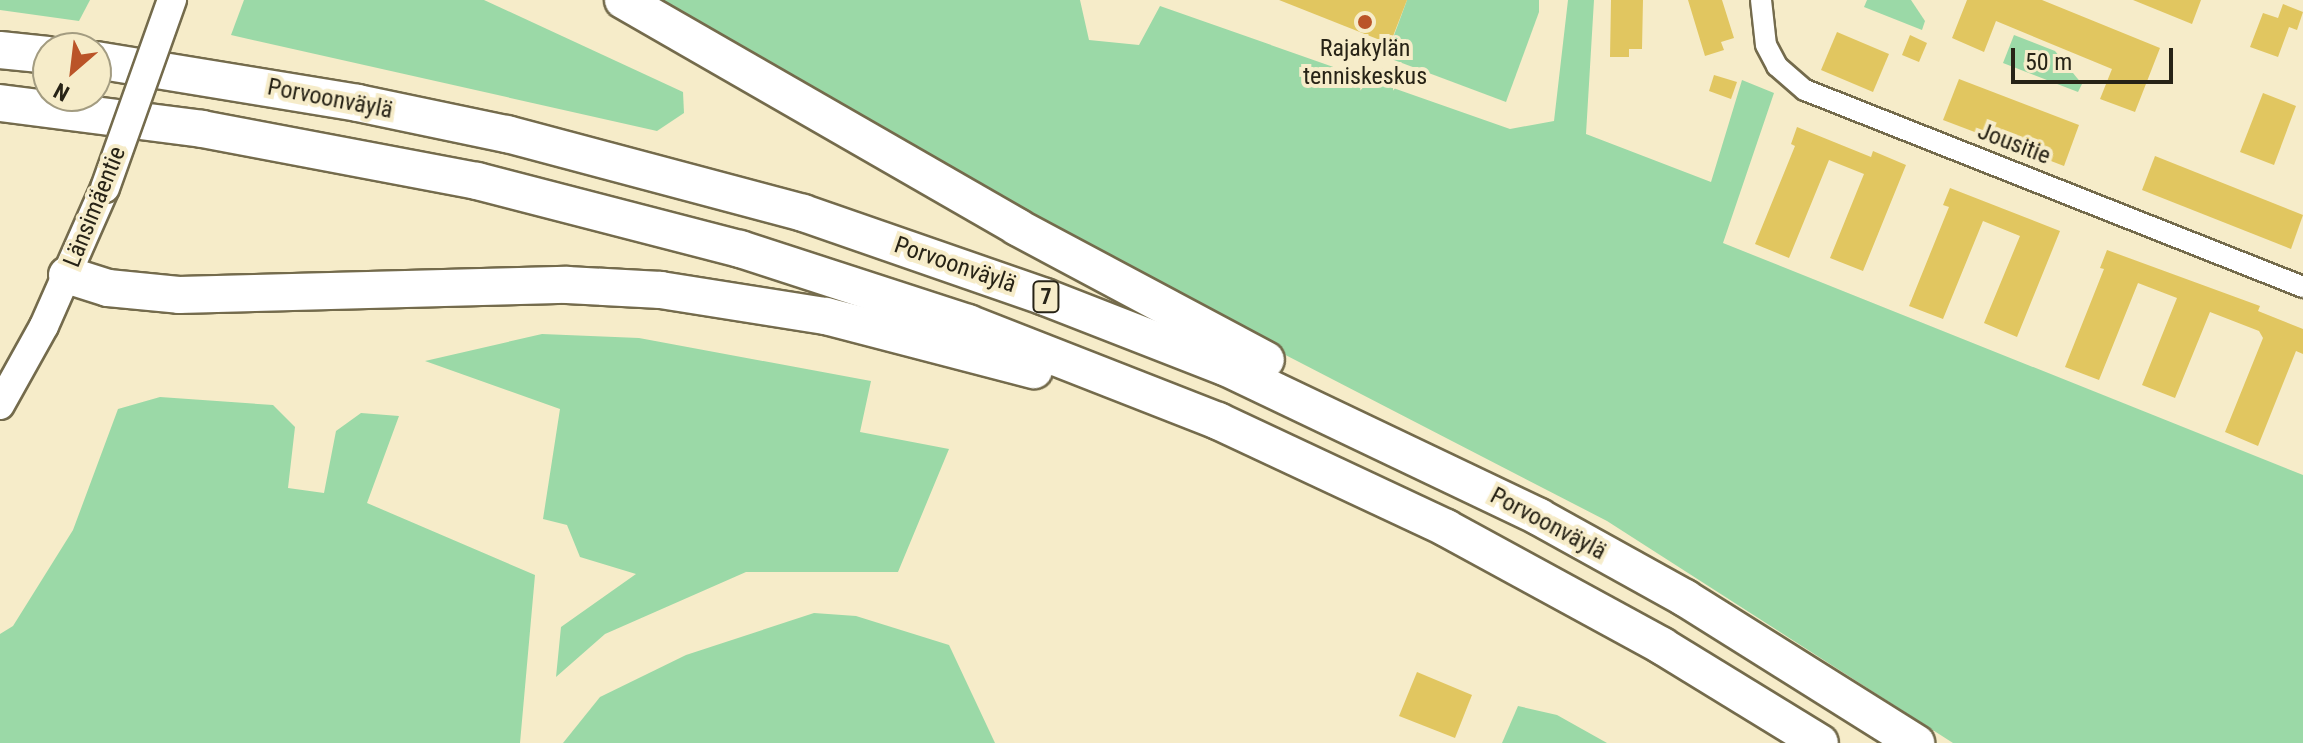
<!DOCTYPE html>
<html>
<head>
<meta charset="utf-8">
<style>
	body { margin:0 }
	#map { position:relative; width:2303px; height:743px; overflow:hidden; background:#f6ecc9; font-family:"Roboto Condensed",sans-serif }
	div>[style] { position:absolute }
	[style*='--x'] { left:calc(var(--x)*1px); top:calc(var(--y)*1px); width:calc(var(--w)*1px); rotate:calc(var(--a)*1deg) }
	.green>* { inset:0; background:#9bd9a7 }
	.building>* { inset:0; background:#e1c660 }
	.roads { filter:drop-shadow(2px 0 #746b4c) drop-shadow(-2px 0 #746b4c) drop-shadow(0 2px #746b4c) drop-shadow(0 -2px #746b4c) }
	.street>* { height:20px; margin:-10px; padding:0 10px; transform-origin:10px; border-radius:10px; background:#fff }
	.secondary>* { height:28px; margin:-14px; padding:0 14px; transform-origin:14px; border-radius:14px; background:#fff }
	.highway>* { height:36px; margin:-18px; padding:0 18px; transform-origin:18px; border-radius:18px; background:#fff }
	.bridges { filter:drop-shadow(2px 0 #746b4c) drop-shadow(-2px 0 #746b4c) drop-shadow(0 2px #746b4c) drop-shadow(0 -2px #746b4c) }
	.secondary-bridge>* { height:28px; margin:-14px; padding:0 14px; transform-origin:14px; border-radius:14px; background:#fff }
	.dots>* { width:22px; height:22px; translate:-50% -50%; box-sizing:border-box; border:4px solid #f6ecc9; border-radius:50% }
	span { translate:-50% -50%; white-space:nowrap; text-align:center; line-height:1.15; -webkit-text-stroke:8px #f6ecc9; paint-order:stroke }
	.shield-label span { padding:2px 6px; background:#f6ecc9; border:2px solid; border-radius:6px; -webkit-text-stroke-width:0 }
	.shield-label { font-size:22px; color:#272316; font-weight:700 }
	.poi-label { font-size:24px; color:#272316 }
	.street-label { font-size:24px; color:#272316 }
	.north { position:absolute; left:32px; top:32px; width:80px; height:80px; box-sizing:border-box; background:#f6ecc9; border:2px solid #a39c81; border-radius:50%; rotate:208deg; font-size:22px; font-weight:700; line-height:32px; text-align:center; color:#272316 }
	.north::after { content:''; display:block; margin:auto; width:28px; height:36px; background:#ba5428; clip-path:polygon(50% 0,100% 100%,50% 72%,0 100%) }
	.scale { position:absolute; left:2011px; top:48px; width:162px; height:36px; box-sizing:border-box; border:4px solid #272316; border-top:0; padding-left:10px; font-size:24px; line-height:28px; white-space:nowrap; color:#272316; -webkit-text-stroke:6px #f6ecc9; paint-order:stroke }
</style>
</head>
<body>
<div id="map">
	<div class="green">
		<i style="clip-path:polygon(0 0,90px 0,79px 21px,0 10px)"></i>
		<i style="clip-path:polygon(244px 0,484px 0,683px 92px,684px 113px,657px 131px,231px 35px)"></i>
		<i style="clip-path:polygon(648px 0,1080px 0,1089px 40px,1139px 45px,1160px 6px,1510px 129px,1554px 121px,1568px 0,1594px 0,1586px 134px,1711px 182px,1742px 80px,1774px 93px,1723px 243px,2303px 475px,2303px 743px,1953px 743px,1607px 521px,1177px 299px)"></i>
		<i style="clip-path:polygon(1407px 0,1539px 0,1539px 12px,1506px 102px,1386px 57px)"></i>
		<i style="clip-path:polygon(1867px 0,1911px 0,1925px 21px,1922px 30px,1864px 7px)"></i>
		<i style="clip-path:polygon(2014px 35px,2055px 51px,2082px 84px,2078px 92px,2003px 63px)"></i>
		<i style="clip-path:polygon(542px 334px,639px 338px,871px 381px,860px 432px,949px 449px,898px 572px,746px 572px,605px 634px,556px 677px,561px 627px,636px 574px,580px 557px,567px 525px,543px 519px,560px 409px,425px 361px)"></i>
		<i style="clip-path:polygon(160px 397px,273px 405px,295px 427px,288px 488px,324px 493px,336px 431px,361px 413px,399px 416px,367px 503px,535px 575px,520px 743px,0 743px,0 634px,13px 626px,73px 530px,118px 409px)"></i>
		<i style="clip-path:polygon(814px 613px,856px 616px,949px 645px,995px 743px,563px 743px,600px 697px,686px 655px)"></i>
		<i style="clip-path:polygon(1518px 706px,1557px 715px,1607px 743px,1502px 743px)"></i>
	</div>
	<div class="building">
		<i style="clip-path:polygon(1279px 0,1407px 0,1390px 44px)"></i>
		<i style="clip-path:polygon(1611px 0,1643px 0,1642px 49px,1629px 49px,1629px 57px,1610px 57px)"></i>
		<i style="clip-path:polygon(1688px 0,1722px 0,1734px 38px,1721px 42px,1724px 50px,1705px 56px)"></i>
		<i style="clip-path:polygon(1967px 0,2042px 0,2160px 48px,2135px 112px,2100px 99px,2112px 69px,1996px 21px,1984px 52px,1952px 38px)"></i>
		<i style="clip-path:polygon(2133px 0,2201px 0,2192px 24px)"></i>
		<i style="clip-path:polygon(2283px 4px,2303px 12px,2297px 30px,2289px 27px,2278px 57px,2250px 47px,2263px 13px,2278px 18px)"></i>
		<i style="clip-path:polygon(1837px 32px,1889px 54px,1873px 92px,1821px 70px)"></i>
		<i style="clip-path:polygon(1910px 35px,1927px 43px,1919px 62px,1902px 55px)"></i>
		<i style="clip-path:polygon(1714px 75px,1737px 82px,1731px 99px,1709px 91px)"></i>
		<i style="clip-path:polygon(1959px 79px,2079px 125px,2064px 166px,1943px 120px)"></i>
		<i style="clip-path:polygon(2263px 93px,2296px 106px,2274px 165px,2240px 152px)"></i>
		<i style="clip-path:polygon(1797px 127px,1871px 157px,1873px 151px,1906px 165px,1863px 271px,1830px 258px,1864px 174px,1829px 160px,1789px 258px,1755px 244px,1795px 146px,1791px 144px)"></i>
		<i style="clip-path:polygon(2155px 156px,2303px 215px,2291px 249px,2142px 190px)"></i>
		<i style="clip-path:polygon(1950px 188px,2060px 231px,2017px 337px,1984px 323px,2020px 236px,1983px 221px,1943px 319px,1909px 306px,1949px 207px,1943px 205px)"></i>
		<i style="clip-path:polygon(2107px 250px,2260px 306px,2258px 311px,2303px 329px,2303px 354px,2296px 351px,2258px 446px,2225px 432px,2263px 338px,2259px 331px,2210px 312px,2175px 398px,2142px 385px,2177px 298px,2138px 283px,2099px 380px,2065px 367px,2104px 269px,2100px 268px)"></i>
		<i style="clip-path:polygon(1417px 672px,1472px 695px,1455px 738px,1399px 716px)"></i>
	</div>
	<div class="roads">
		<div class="street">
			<i style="--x:1761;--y:0;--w:45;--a:83.7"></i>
			<i style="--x:1766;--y:45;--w:24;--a:62"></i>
			<i style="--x:1777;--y:66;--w:37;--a:41"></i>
			<i style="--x:1805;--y:90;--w:536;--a:21.58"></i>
		</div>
		<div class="secondary">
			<i style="--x:0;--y:405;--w:90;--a:-60.9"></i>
			<i style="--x:44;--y:326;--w:151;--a:-66.2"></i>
		</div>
		<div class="highway">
			<i style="--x:623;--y:0;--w:455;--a:29.9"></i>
			<i style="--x:1017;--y:227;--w:282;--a:28.1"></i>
			<i style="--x:0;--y:50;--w:48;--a:5.9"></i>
			<i style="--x:96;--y:60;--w:266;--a:9.3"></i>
			<i style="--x:358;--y:103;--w:152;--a:11.8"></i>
			<i style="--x:507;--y:134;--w:306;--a:14.9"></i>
			<i style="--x:803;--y:213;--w:256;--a:19.1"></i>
			<i style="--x:1045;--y:297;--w:193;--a:21.3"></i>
			<i style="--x:1225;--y:367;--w:348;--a:25.5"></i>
			<i style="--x:1539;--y:517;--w:167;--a:29"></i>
			<i style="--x:1685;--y:598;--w:273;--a:32.1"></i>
			<i style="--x:0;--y:103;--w:204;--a:7.3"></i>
			<i style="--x:202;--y:129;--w:280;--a:10.7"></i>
			<i style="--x:477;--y:181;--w:272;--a:14.5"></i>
			<i style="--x:740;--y:249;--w:240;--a:18"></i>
			<i style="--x:968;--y:323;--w:269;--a:21.4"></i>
			<i style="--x:1218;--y:421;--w:252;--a:25.1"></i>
			<i style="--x:1446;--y:528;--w:246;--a:28.6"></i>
			<i style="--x:1662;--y:646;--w:185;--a:31.5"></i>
			<i style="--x:67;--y:275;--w:43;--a:17.6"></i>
			<i style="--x:108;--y:288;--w:71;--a:5.6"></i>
			<i style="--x:179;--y:295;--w:388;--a:-1.5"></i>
			<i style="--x:567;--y:285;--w:94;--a:3"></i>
			<i style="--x:661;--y:290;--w:167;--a:9"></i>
			<i style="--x:826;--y:316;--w:215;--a:14.6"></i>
		</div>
	</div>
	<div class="bridges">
		<div class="secondary-bridge">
			<i style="--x:105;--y:188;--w:200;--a:-70.4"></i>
		</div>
	</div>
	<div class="dots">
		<i style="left:1365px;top:22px;background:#ba5428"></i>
	</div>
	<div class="shield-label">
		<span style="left:1046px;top:297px">7</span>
	</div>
	<div class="poi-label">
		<span style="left:1365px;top:63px">Rajakylän<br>tenniskeskus</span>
	</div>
	<div class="street-label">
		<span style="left:330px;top:99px;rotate:11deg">Porvoonväylä</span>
		<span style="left:2014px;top:144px;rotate:21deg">Jousitie</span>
		<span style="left:95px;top:207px;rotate:-68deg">Länsimäentie</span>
		<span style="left:955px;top:265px;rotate:19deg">Porvoonväylä</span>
		<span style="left:1548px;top:524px;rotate:28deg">Porvoonväylä</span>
	</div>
	<div class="north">N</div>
	<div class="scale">50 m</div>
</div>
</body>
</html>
